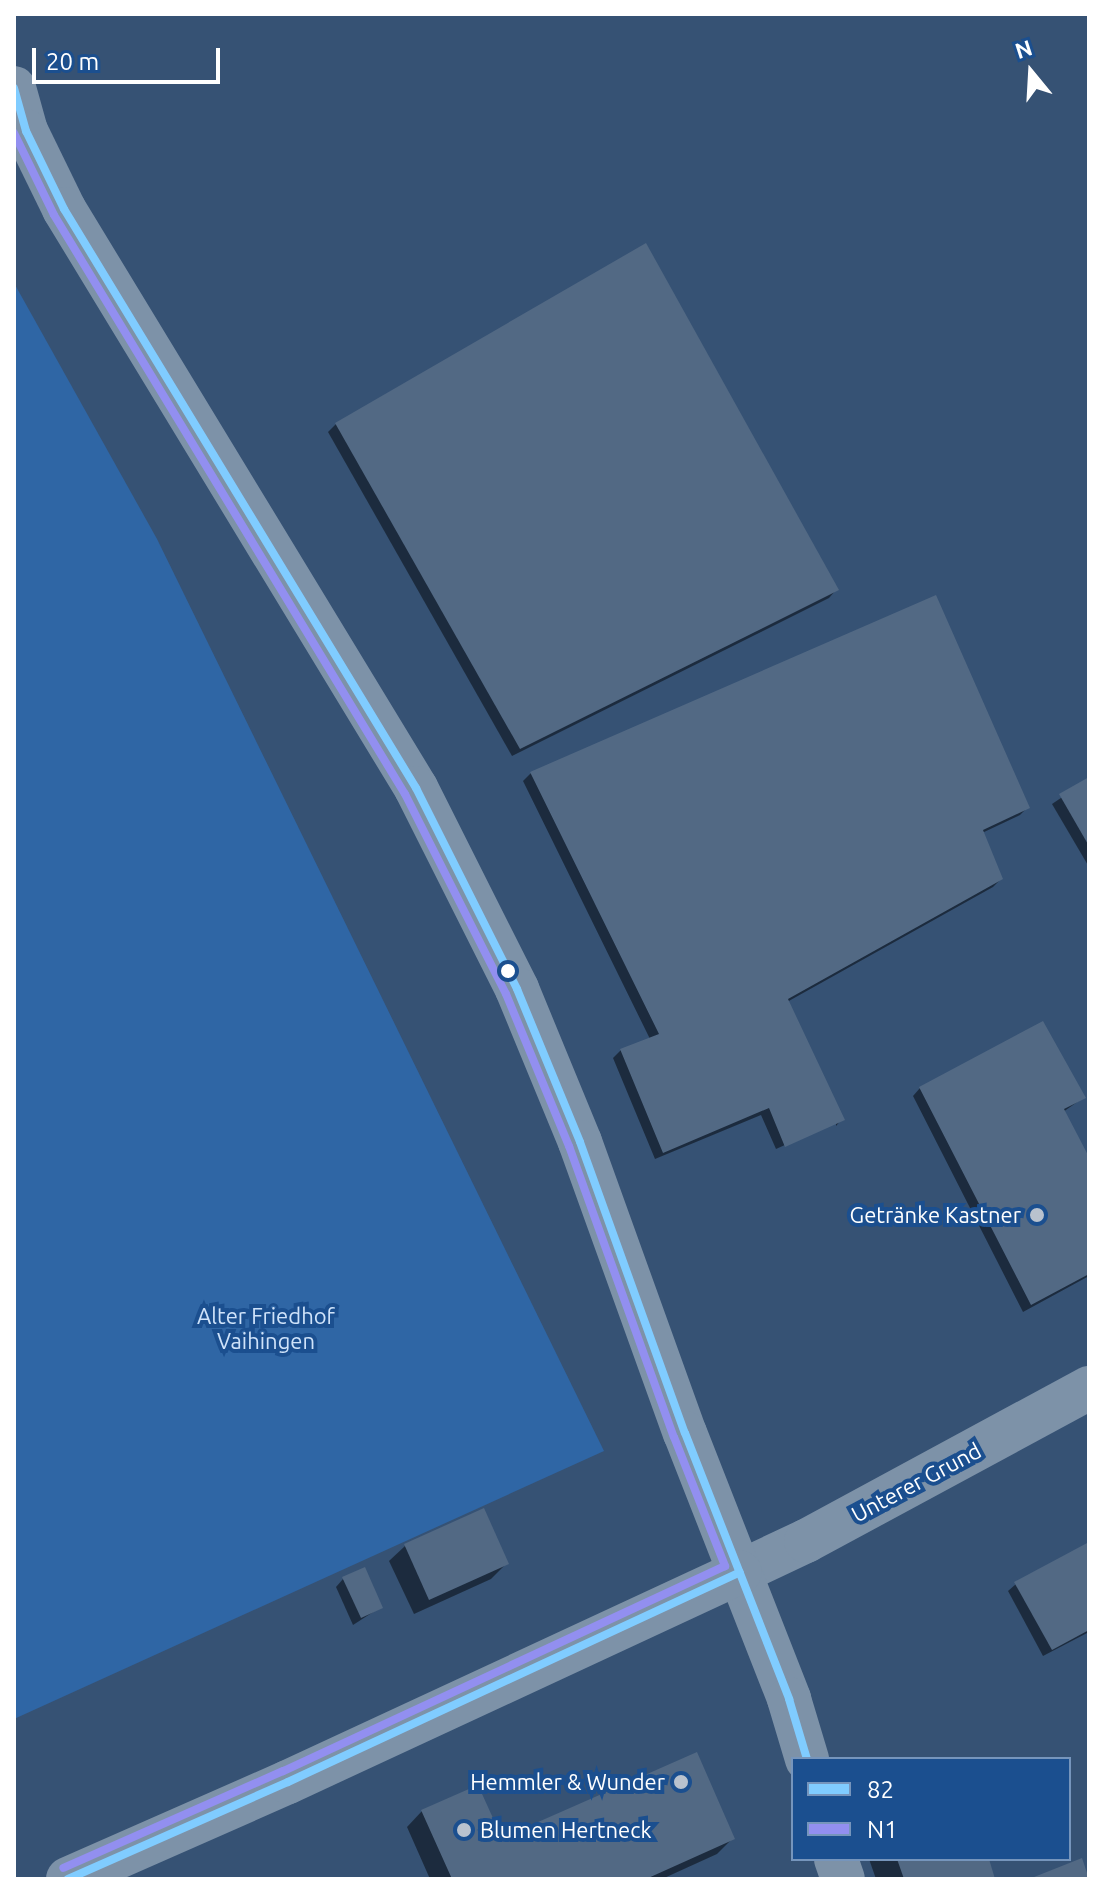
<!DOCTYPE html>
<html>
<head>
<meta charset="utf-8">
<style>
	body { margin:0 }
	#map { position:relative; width:1103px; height:1893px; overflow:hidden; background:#365274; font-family:Ubuntu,sans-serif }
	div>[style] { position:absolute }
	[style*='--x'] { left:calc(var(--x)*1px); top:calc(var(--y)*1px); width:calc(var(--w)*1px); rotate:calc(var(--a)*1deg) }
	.green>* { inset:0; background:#2f66a5 }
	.shadow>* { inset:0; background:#0007 }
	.building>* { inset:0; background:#526984 }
	.minor>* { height:44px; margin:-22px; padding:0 22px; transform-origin:22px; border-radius:22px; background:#7d92a8 }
	.tertiary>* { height:44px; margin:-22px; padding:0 22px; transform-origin:22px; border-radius:22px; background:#7d92a8 }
	.bus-1>* { height:8px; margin:-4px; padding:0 4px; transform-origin:4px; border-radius:4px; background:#80ccff }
	.bus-2>* { height:8px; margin:-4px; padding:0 4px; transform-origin:4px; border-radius:4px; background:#928ff0 }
	.dots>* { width:22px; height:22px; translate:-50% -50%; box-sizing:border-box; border:4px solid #1b4f8f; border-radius:50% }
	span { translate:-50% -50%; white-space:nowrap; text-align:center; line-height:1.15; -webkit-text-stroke:8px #1b4f8f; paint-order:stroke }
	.poi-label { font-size:22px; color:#fff }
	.right { translate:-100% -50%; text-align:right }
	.left { translate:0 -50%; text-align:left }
	.park-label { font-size:22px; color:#cfe3fa }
	.street-label { font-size:22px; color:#fff }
	.frame { position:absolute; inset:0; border:16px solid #fff; pointer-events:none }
	.legend { position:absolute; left:791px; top:1757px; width:280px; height:104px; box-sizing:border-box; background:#1b4f8f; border:2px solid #7695bc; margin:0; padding:10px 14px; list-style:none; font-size:24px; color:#fff }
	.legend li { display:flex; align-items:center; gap:16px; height:40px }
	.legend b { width:40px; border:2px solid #7695bc }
	.north { position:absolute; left:991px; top:32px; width:80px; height:80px; -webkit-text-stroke:6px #1b4f8f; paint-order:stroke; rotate:342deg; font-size:22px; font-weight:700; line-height:32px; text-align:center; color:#fff }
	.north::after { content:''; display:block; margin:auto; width:28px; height:36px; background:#fff; clip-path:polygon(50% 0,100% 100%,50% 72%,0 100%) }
	.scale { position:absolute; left:32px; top:48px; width:188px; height:36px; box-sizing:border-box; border:4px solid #fff; border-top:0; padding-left:10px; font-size:24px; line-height:28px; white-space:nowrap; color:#fff; -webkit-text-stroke:6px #1b4f8f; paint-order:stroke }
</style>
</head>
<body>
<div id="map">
	<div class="green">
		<i style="clip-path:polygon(14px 283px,157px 539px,604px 1451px,14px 1719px)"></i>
	</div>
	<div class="shadow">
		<i style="clip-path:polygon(336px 424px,836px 590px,829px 598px,512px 756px,328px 432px)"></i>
		<i style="clip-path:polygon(531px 773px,1028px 807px,1020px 815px,982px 833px,1001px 879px,993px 887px,787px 1002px,842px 1119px,836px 1126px,836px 1122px,776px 1149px,761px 1115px,655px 1159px,613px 1058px,621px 1050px,650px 1039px,523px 781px)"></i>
		<i style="clip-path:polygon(1089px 779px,1089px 867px,1052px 804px)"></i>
		<i style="clip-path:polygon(920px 1088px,1083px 1098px,1063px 1112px,1089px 1161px,1089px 1276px,1023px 1312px,913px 1096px)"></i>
		<i style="clip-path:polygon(1089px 1544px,1089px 1632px,1043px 1656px,1008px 1591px,1016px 1584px)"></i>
		<i style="clip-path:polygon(405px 1546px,507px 1563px,491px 1579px,414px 1614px,389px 1561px)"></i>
		<i style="clip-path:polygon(343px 1579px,381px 1607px,353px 1625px,336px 1587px)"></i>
		<i style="clip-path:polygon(422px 1811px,501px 1841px,733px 1838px,717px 1854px,662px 1879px,430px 1879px,407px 1827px)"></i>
		<i style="clip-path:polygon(869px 1859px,987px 1859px,993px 1879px,876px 1879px)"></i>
	</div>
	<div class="building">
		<i style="clip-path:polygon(646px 243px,839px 590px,520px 749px,335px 423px)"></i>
		<i style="clip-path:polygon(936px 595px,1030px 808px,983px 830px,1003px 879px,788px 999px,845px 1120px,785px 1147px,769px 1108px,663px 1153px,620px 1049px,659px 1034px,530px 772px)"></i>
		<i style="clip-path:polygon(1089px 777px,1089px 846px,1059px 794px)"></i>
		<i style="clip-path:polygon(1043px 1021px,1086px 1098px,1064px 1109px,1089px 1157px,1089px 1274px,1031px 1305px,919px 1087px)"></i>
		<i style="clip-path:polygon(484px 1508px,509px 1564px,429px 1600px,404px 1544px)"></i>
		<i style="clip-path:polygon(1089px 1542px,1089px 1630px,1052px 1650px,1014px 1582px)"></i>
		<i style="clip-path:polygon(365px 1567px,383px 1608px,361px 1618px,342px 1577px)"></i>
		<i style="clip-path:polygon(697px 1752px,735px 1839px,646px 1879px,452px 1879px,421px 1810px,478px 1785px,502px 1838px)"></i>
		<i style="clip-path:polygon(1082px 1858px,1089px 1879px,1029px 1879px)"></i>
		<i style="clip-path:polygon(897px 1859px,989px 1859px,995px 1879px,904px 1879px)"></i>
	</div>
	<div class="minor">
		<i style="--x:740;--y:1572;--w:73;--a:-25.2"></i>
		<i style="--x:806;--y:1541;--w:322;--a:-28.4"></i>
	</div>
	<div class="tertiary">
		<i style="--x:14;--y:88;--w:45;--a:74.4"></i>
		<i style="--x:26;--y:131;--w:87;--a:64"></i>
		<i style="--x:64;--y:209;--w:678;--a:58.7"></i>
		<i style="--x:416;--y:788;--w:225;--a:63.3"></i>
		<i style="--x:517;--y:989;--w:165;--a:67.6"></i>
		<i style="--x:580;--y:1142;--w:309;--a:70.2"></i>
		<i style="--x:685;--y:1433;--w:286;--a:68.6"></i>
		<i style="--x:789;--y:1699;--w:63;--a:73.3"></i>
		<i style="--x:836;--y:1859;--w:21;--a:71"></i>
		<i style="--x:68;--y:1879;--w:240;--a:-23.8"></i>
		<i style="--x:288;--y:1782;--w:498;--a:-24.9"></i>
	</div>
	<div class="bus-1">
		<i style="--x:14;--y:88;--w:45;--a:74.4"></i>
		<i style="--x:26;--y:131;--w:87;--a:64"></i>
		<i style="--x:64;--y:209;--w:678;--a:58.7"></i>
		<i style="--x:416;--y:788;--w:225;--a:63.3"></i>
		<i style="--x:517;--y:989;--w:165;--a:67.6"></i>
		<i style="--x:580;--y:1142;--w:309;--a:70.2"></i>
		<i style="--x:685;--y:1433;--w:286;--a:68.6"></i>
		<i style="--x:789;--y:1699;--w:63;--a:73.3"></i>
		<i style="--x:68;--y:1879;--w:240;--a:-23.8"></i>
		<i style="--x:288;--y:1782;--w:498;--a:-24.9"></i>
	</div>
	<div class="bus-2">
		<i style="--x:14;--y:133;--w:91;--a:64"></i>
		<i style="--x:54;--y:215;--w:677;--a:58.78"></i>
		<i style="--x:405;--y:794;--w:224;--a:63.2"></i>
		<i style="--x:506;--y:994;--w:165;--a:67.5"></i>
		<i style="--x:569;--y:1146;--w:309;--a:70.2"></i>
		<i style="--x:674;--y:1437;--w:139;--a:68.4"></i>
		<i style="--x:725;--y:1566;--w:487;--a:155.1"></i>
		<i style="--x:283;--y:1771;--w:240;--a:156.2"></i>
	</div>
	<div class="dots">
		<i style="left:508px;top:971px;background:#fff"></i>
		<i style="left:1037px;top:1215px;background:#b9c2ce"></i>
		<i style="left:681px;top:1782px;background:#b9c2ce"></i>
		<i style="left:464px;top:1830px;background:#b9c2ce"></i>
	</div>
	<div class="poi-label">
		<span class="right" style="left:1021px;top:1215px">Getränke Kastner</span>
		<span class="right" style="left:665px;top:1782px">Hemmler &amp; Wunder</span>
		<span class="left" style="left:480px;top:1830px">Blumen Hertneck</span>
	</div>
	<div class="park-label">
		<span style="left:266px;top:1328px">Alter Friedhof<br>Vaihingen</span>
	</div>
	<div class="street-label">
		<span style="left:916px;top:1482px;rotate:-28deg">Unterer Grund</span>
	</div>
	<div class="frame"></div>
	<ul class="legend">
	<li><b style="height:10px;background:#80ccff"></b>82</li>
	<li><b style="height:10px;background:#928ff0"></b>N1</li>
	</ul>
	<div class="north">N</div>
	<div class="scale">20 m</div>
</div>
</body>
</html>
